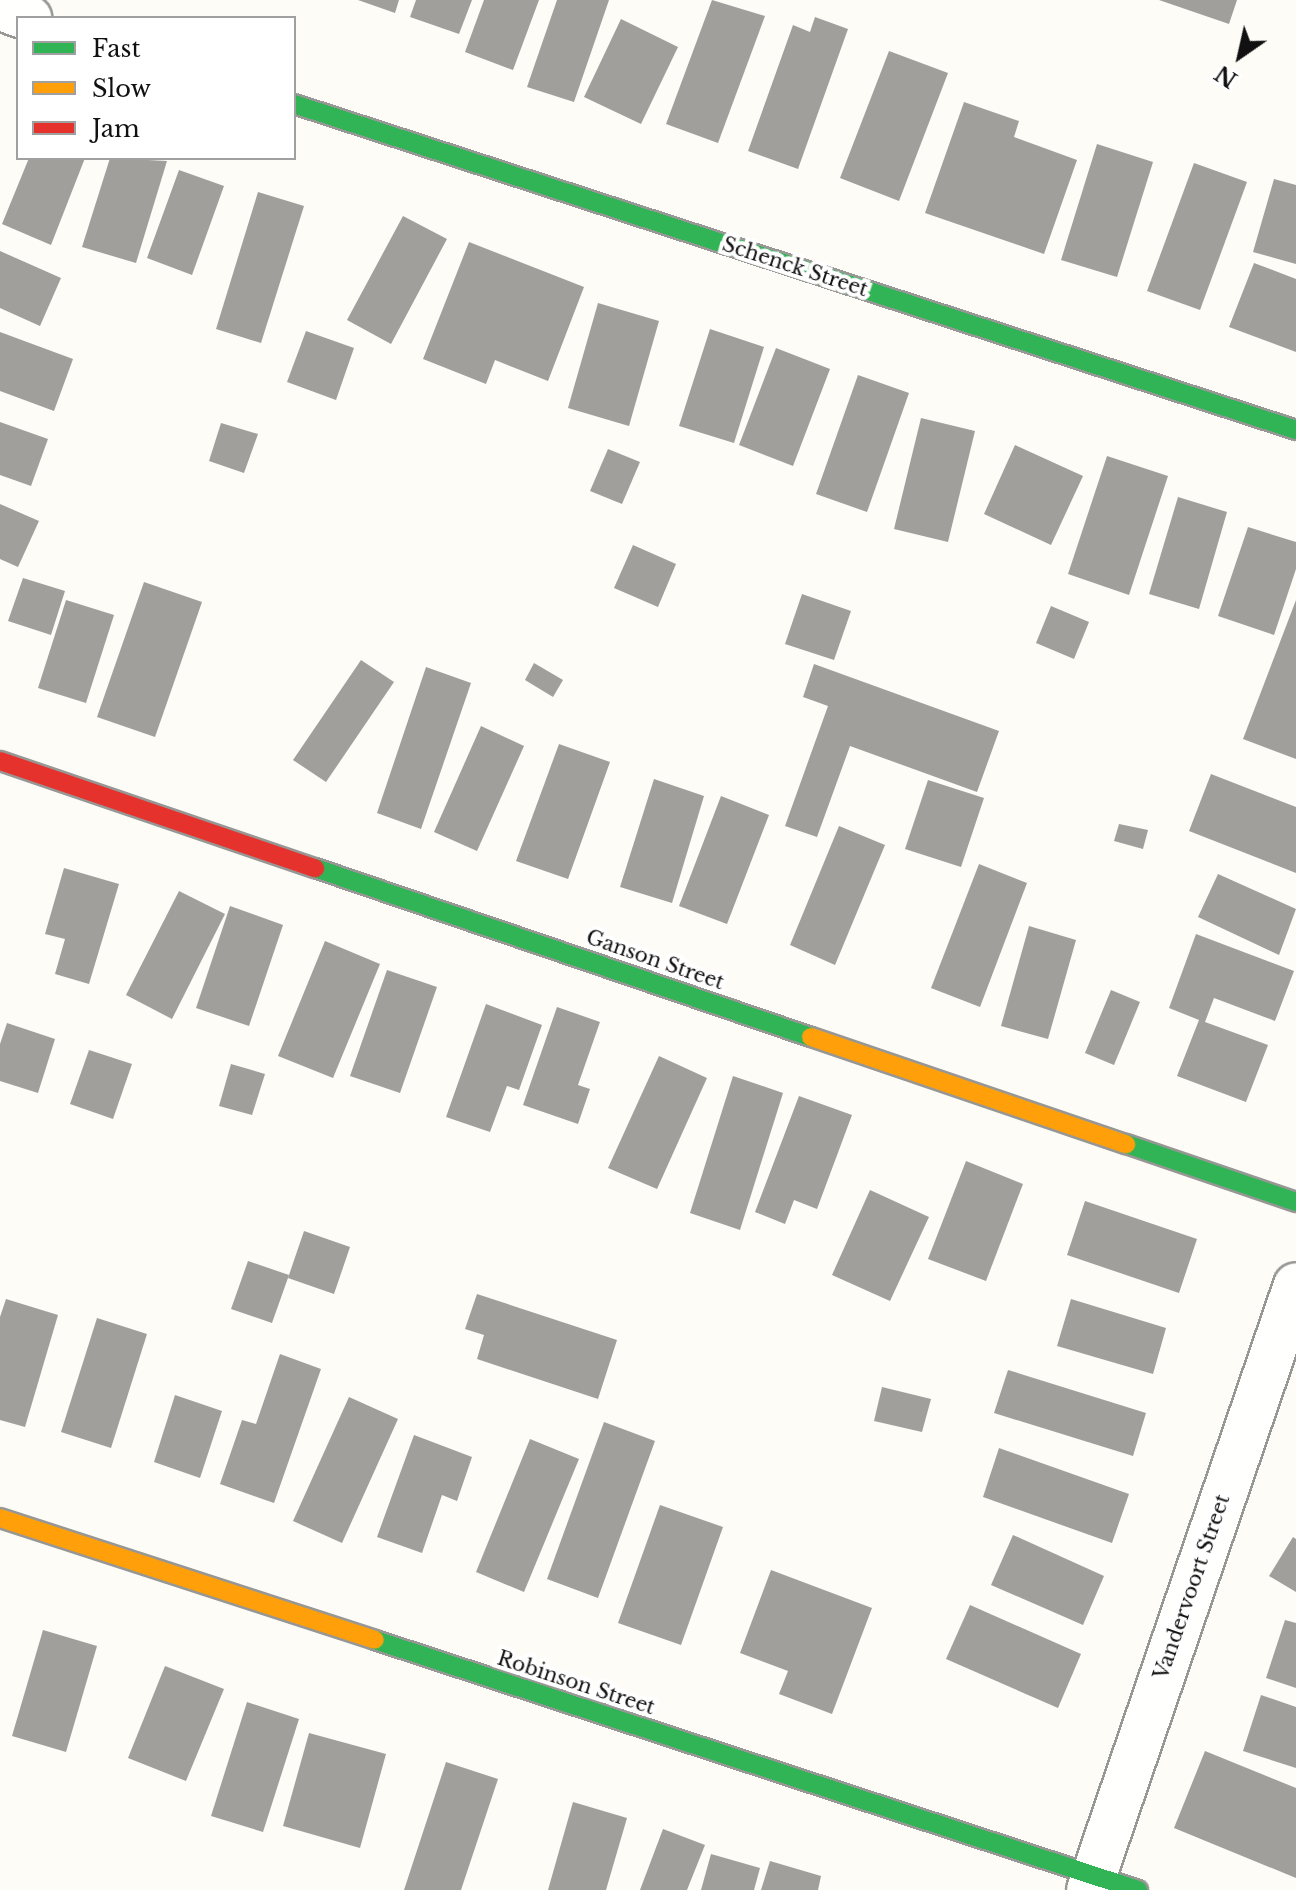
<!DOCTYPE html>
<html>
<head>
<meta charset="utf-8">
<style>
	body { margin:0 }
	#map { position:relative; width:1296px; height:1890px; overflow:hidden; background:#fdfcf7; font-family:"Libre Baskerville",serif }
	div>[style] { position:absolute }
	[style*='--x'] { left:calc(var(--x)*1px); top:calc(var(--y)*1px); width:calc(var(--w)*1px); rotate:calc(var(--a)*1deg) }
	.building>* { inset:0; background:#a19f9c }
	.roads { filter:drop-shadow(2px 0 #979795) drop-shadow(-2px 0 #979795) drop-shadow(0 2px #979795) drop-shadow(0 -2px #979795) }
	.street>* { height:44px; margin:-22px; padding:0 22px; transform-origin:22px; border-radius:22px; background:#fffffe }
	.fast>* { height:18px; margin:-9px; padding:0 9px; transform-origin:9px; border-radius:9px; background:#30b455 }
	.slow>* { height:18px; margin:-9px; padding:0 9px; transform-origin:9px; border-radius:9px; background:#ff9f0a }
	.jam>* { height:18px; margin:-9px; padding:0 9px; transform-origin:9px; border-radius:9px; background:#e5322d }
	span { translate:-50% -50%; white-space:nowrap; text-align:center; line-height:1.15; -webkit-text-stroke:8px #fff; paint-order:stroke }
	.street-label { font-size:20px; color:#111 }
	.legend { position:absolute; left:16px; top:16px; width:280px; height:144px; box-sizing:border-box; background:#fff; border:2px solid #a0a0a0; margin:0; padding:10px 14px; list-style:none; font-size:24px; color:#111 }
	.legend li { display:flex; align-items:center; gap:16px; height:40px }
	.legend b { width:40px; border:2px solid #a0a0a0 }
	.north { position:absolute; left:1200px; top:16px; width:80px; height:80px; -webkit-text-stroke:6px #fff; paint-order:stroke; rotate:214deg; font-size:22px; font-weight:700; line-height:32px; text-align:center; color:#111 }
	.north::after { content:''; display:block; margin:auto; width:28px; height:36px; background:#111; clip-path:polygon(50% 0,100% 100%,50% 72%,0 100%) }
</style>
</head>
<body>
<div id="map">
	<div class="building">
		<i style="clip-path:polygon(358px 0,399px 0,395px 13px)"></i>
		<i style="clip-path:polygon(416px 0,472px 0,459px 34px,410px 17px)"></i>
		<i style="clip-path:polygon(484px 0,539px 0,513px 70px,465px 52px)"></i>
		<i style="clip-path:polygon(557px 0,609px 0,574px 102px,527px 87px)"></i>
		<i style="clip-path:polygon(712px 0,765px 16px,718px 143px,666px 124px)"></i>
		<i style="clip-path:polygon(1159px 0,1237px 0,1229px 24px)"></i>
		<i style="clip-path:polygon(815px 17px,848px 29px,798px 169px,748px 151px,793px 25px,810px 32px)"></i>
		<i style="clip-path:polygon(621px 19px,678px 47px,641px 124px,584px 97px)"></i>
		<i style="clip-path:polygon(889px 51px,948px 73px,899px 201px,840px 178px)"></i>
		<i style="clip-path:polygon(964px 102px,1019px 121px,1014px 137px,1077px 160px,1044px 254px,925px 213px)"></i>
		<i style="clip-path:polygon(1097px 144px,1153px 162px,1117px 277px,1061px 260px)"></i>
		<i style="clip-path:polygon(29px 158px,85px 158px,51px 245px,2px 224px)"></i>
		<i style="clip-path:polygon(110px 158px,167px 161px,136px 263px,82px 247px)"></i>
		<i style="clip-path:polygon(1194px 163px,1247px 182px,1200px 310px,1147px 291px)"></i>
		<i style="clip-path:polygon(179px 170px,224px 186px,192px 275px,147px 258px)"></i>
		<i style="clip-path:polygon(1274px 179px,1296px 185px,1296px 264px,1253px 252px)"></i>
		<i style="clip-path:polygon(258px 192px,304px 206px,261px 343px,216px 329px)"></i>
		<i style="clip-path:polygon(403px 216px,447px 239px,391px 344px,347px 320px)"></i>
		<i style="clip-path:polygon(469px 242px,584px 287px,548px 381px,495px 360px,486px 384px,423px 359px)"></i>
		<i style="clip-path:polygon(0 251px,61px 278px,40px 326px,0 308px)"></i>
		<i style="clip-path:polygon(1254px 263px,1296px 279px,1296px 352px,1229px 327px)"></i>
		<i style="clip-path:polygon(598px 303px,659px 321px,629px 426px,568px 408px)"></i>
		<i style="clip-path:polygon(710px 329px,764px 347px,734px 443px,679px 426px)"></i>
		<i style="clip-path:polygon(306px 331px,354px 348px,336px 400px,287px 382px)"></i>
		<i style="clip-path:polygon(0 332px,73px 359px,54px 411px,0 391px)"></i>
		<i style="clip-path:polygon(776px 348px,830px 369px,793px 466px,739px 445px)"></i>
		<i style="clip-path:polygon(858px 375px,909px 393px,867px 512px,816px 494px)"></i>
		<i style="clip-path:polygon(921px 418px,975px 431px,948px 542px,894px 529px)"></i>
		<i style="clip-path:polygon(0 422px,48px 439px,31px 486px,0 475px)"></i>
		<i style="clip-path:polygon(221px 423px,258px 434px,244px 473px,209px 461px)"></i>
		<i style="clip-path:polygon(1015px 445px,1083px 476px,1051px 545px,984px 514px)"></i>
		<i style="clip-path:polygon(608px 449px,640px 462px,622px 504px,590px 491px)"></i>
		<i style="clip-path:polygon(1107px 456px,1168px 476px,1129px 595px,1068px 574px)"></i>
		<i style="clip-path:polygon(1178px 497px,1227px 512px,1199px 609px,1149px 594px)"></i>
		<i style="clip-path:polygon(0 504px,39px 521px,18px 567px,0 559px)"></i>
		<i style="clip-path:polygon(1248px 527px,1296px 542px,1296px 569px,1274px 635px,1218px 616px)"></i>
		<i style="clip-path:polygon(633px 545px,676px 564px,658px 607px,614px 588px)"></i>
		<i style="clip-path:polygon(23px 578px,65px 591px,51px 635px,8px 621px)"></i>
		<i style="clip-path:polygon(144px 582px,202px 602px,155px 737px,97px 717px)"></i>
		<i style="clip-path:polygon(802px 594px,851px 611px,834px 660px,785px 644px)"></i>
		<i style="clip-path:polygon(66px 600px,114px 615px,86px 703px,38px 688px)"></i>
		<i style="clip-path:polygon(1296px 600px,1296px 759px,1243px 739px)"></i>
		<i style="clip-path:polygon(1051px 606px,1089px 622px,1074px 659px,1036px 643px)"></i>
		<i style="clip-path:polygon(361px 660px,394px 682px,326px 782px,293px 760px)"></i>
		<i style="clip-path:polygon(534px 663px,563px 680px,553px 697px,525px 680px)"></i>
		<i style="clip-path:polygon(814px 664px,999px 731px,977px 792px,850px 746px,817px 837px,785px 826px,828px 706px,803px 697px)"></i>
		<i style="clip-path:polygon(426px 667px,471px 683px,421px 829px,377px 813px)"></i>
		<i style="clip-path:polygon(481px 726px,524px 746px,477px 851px,434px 832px)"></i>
		<i style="clip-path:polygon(559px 744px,610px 762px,568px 879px,516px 861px)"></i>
		<i style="clip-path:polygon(1211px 774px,1296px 807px,1296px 873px,1189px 831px)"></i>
		<i style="clip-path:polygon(654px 779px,704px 796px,672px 903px,620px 887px)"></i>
		<i style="clip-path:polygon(928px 780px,984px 798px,961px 867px,905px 849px)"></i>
		<i style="clip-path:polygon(721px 796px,769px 815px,727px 924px,679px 906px)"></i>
		<i style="clip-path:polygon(1119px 824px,1148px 830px,1143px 849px,1114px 841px)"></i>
		<i style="clip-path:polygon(839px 826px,885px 845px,835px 965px,790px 945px)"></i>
		<i style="clip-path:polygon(979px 864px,1027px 883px,980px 1007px,931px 988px)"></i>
		<i style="clip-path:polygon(64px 868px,119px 884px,89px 984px,55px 974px,65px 939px,45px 934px)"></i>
		<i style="clip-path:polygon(1218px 874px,1296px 909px,1279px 955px,1198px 917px)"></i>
		<i style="clip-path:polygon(179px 891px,225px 914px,172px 1019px,126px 995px)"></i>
		<i style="clip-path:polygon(230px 906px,283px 925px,249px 1026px,196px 1008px)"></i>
		<i style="clip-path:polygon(1029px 926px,1076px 940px,1048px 1039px,1001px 1026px)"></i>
		<i style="clip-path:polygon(1196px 934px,1294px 971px,1275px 1021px,1214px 998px,1205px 1022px,1268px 1045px,1246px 1102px,1177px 1076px,1199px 1020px,1169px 1008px)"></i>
		<i style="clip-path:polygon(325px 941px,380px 964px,333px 1078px,278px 1056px)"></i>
		<i style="clip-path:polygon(387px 970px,437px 987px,400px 1093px,350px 1076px)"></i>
		<i style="clip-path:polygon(1111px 990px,1140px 1002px,1114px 1065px,1085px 1053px)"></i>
		<i style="clip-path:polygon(486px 1004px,542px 1025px,519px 1090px,507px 1086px,490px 1132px,446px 1117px)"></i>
		<i style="clip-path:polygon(557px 1007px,600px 1022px,578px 1085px,590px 1089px,578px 1124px,523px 1105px)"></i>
		<i style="clip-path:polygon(7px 1023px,55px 1039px,38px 1093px,0 1081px,0 1044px)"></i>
		<i style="clip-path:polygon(89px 1050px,132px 1064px,113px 1119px,70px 1104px)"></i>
		<i style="clip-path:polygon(659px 1056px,707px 1078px,657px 1189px,608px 1168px)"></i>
		<i style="clip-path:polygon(231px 1064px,265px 1074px,252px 1115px,219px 1106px)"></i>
		<i style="clip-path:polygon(733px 1076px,783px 1093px,740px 1230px,690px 1213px)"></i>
		<i style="clip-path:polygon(799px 1096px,852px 1115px,817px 1209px,794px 1200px,785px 1224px,755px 1212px)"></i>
		<i style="clip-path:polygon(966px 1161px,1023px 1184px,986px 1281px,928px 1259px)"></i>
		<i style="clip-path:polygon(870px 1190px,929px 1217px,890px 1301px,832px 1275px)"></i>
		<i style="clip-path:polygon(1085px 1201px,1197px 1239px,1179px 1293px,1067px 1255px)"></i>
		<i style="clip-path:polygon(304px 1231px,350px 1247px,334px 1294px,288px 1278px)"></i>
		<i style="clip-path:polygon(248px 1261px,289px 1275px,272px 1323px,231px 1309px)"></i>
		<i style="clip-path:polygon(477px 1294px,617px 1340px,598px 1399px,477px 1359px,484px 1335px,465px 1329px)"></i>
		<i style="clip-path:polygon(6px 1299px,58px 1315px,25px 1427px,0 1420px,0 1317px)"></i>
		<i style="clip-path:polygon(1071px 1299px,1166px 1328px,1153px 1374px,1057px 1346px)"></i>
		<i style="clip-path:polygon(97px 1318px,147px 1334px,111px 1448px,61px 1432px)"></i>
		<i style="clip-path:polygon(280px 1354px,321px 1369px,274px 1503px,220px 1484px,242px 1420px,256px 1424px)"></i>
		<i style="clip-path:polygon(1008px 1370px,1146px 1413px,1133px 1456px,994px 1413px)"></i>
		<i style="clip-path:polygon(882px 1387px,931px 1399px,922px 1432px,874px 1421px)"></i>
		<i style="clip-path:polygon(175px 1395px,222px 1411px,200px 1478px,154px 1462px)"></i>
		<i style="clip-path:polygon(349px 1397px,398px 1419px,342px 1543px,293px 1521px)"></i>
		<i style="clip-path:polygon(604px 1422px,655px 1441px,598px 1598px,547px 1579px)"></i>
		<i style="clip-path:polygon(414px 1435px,472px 1457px,457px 1501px,442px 1495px,422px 1553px,377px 1537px)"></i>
		<i style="clip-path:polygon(530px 1439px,579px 1459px,524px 1592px,476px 1572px)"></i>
		<i style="clip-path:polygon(999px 1448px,1129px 1494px,1112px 1543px,983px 1497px)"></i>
		<i style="clip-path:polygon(660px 1505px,723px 1527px,681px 1645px,618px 1623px)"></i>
		<i style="clip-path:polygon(1013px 1535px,1104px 1576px,1083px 1625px,991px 1585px)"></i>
		<i style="clip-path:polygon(1293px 1537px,1296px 1539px,1296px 1592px,1269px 1576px)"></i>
		<i style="clip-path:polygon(771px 1570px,872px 1608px,832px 1714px,779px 1694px,788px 1671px,740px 1653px)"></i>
		<i style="clip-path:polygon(970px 1605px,1081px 1654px,1058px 1708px,946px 1659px)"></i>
		<i style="clip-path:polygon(1285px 1620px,1296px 1623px,1296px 1688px,1266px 1678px)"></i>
		<i style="clip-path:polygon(43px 1630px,97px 1646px,66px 1752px,12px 1736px)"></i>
		<i style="clip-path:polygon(165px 1666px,224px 1689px,186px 1781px,128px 1758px)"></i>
		<i style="clip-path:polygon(1261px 1695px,1296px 1707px,1296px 1768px,1243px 1751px)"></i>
		<i style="clip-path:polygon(247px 1702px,299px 1719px,263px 1832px,211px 1816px)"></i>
		<i style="clip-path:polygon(309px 1733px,386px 1754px,360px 1848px,283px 1826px)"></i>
		<i style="clip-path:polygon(1205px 1751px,1296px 1788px,1296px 1878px,1174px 1828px)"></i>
		<i style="clip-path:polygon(446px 1762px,498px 1779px,461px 1890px,404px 1890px)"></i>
		<i style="clip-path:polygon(573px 1802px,627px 1818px,606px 1890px,548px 1890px)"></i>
		<i style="clip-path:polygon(663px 1829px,705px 1845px,687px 1890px,640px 1890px)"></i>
		<i style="clip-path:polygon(711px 1854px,760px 1868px,754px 1890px,701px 1890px)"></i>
		<i style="clip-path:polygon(770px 1861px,821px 1876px,818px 1890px,761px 1890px)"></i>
	</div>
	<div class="roads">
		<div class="street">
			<i style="--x:0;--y:8;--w:31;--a:19"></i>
			<i style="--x:1089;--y:1890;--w:639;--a:-71.11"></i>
		</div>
		<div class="fast">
			<i style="--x:294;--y:104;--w:1054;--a:18.02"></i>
			<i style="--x:315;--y:868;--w:524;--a:18.82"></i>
			<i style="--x:1126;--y:1144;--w:180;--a:18.8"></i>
			<i style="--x:375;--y:1640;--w:803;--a:18.14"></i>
		</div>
		<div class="slow">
			<i style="--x:811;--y:1037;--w:333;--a:18.8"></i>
			<i style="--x:0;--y:1518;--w:394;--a:18"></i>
		</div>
		<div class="jam">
			<i style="--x:0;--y:761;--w:333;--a:18.8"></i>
		</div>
	</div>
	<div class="street-label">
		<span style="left:795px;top:267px;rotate:18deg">Schenck Street</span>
		<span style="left:655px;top:960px;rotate:19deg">Ganson Street</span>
		<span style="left:1192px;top:1587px;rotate:-71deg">Vandervoort Street</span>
		<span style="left:576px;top:1683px;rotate:18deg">Robinson Street</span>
	</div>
	<ul class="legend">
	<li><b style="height:10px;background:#30b455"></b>Fast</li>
	<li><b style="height:10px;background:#ff9f0a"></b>Slow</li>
	<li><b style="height:10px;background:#e5322d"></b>Jam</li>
	</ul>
	<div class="north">N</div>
</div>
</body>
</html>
